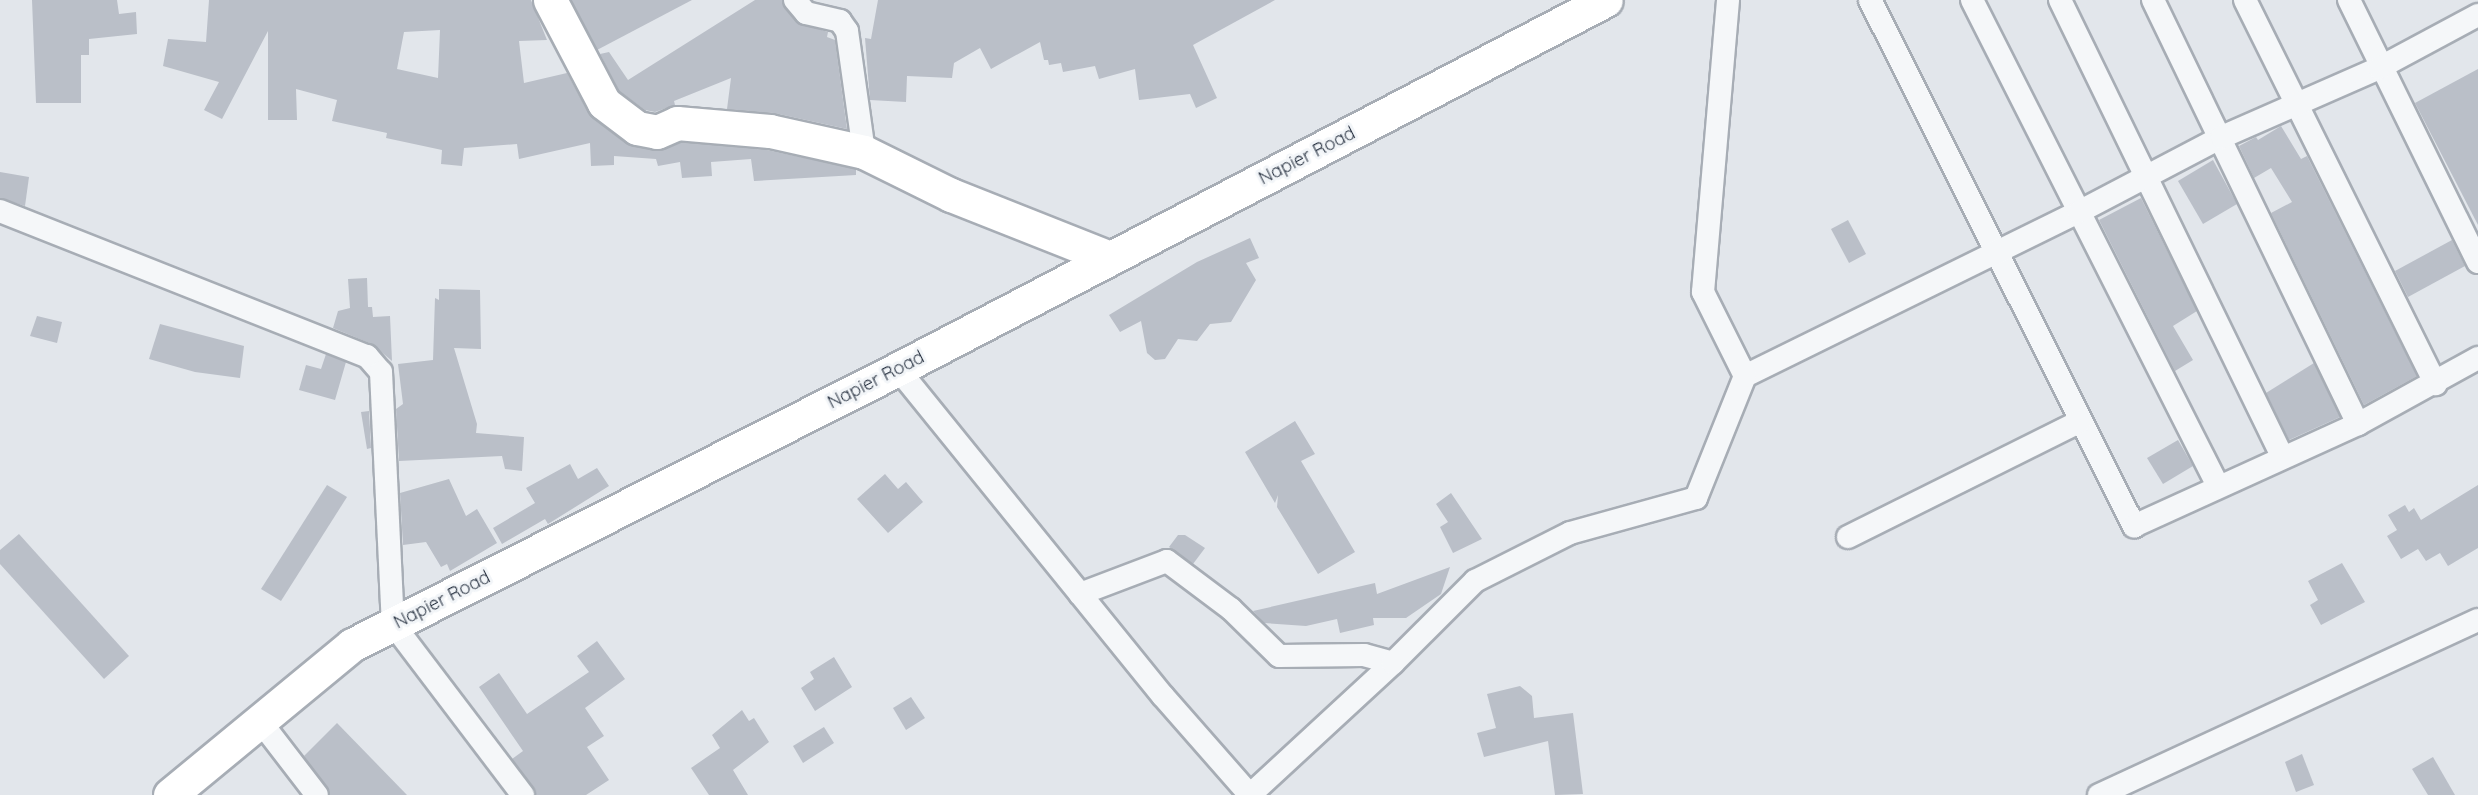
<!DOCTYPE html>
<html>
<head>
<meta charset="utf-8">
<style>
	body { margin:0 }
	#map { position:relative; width:2478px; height:795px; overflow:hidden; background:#e2e6eb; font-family:Quicksand,sans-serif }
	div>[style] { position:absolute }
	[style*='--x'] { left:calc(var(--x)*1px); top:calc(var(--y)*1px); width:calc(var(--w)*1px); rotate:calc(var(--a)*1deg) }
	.building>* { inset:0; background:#babfc8 }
	.roads { filter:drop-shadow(2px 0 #a7adb5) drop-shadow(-2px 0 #a7adb5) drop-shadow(0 2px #a7adb5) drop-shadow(0 -2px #a7adb5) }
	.street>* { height:22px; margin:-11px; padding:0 11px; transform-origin:11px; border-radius:11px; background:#f5f7f9 }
	.secondary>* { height:33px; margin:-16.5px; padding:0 16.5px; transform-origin:16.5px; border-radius:16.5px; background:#fff }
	span { translate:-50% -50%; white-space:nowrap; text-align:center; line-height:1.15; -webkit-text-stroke:6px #f2f5f8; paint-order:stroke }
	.street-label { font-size:18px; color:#2a3443 }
</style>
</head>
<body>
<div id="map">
	<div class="building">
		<i style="clip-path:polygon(32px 0,117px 0,119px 14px,136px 12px,137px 34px,89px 39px,89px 55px,81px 55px,81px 103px,36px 103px)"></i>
		<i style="clip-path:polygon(evenodd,209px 0,531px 0,547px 40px,519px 41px,524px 83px,567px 73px,588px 112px,626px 143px,653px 150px,680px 142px,767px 150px,856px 169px,856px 175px,754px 181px,751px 159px,711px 162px,712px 176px,682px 178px,680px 162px,658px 166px,656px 159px,614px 156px,614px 165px,591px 166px,590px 143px,519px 159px,517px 144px,464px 148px,462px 166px,441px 164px,442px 150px,386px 138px,387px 133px,332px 121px,337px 100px,296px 89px,297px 120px,268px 120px,268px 31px,222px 119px,204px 110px,219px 82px,163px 66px,168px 39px,206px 42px,209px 0,440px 30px,438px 78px,397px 69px,404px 32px,440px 30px)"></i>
		<i style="clip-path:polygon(571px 0,692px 0,597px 50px)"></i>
		<i style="clip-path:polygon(755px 0,782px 0,796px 22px,828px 32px,827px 37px,835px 40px,847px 129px,774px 113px,727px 109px,731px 78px,674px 101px,675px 105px,655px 112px,645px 110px,619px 91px,600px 54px,609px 52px,628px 80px)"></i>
		<i style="clip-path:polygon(878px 0,1275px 0,1193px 45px,1217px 98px,1196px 108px,1190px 94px,1139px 100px,1135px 69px,1099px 79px,1095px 66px,1063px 72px,1061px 63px,1049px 65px,1048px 60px,1044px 60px,1040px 42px,991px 69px,980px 48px,954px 63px,952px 78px,907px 76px,906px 102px,870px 100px,865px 38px,871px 39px)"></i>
		<i style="clip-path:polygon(2478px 69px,2478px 225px,2415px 103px)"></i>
		<i style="clip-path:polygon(2281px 126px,2301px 159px,2307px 156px,2417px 376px,2364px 405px,2271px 213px,2292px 202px,2271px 168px,2254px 178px,2239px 146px,2256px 137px,2258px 140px)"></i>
		<i style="clip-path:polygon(2213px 160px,2237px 204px,2203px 224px,2178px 181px)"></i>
		<i style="clip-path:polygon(0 172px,29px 177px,25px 206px,0 198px)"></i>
		<i style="clip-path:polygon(2141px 198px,2197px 311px,2173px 326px,2193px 360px,2175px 371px,2099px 220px)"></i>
		<i style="clip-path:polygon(1848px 220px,1866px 254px,1849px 263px,1831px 229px)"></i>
		<i style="clip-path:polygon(1250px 238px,1259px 258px,1246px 263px,1256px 280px,1231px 322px,1210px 324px,1197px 341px,1178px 339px,1165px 359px,1155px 360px,1147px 353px,1141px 321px,1120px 332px,1109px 315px,1197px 262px)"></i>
		<i style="clip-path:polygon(2452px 240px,2465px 266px,2408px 297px,2395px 271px)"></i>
		<i style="clip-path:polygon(367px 278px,368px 307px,372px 307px,373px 317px,390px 316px,392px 361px,372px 344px,333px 328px,338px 311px,350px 308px,348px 279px)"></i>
		<i style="clip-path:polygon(439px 289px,480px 290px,481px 349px,454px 348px,477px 424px,476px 433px,524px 437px,522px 471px,505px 469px,502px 456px,399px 461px,396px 409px,403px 404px,398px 364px,433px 360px,435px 298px,439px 300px)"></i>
		<i style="clip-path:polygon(37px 316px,62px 322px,57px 343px,30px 336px)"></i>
		<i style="clip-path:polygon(160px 324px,244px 346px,240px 378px,195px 372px,149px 359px)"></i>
		<i style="clip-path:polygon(326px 354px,346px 362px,335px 400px,299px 390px,306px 365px,321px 369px)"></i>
		<i style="clip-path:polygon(2314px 363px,2340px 417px,2289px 440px,2266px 393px)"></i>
		<i style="clip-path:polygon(369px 411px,371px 448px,367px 449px,361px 412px)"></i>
		<i style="clip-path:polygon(1295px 421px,1315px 454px,1301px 461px,1355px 552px,1318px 574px,1277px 507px,1278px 495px,1275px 503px,1245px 452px)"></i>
		<i style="clip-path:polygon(2178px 440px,2193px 466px,2163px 484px,2147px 458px)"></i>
		<i style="clip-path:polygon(570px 464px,578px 479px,597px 468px,609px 486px,548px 524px,545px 519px,502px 544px,493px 528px,535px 503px,526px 488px)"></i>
		<i style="clip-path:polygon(885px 474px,898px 489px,906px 482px,923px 502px,888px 533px,857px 499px)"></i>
		<i style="clip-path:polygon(449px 479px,466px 516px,477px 509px,497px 543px,450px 571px,447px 564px,441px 567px,426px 542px,403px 545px,400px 493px)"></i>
		<i style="clip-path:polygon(327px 485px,347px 497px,281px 601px,261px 589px)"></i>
		<i style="clip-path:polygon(2478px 485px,2478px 548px,2448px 566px,2440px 553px,2426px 561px,2418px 549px,2401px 559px,2387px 536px,2397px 530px,2388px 515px,2405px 505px,2409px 512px,2414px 508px,2421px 520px)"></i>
		<i style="clip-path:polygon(1451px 493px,1482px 539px,1453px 553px,1440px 527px,1448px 522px,1436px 504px)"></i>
		<i style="clip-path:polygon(19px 534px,129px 656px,104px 679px,0 564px,0 550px)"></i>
		<i style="clip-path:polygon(1178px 535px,1185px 535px,1205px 548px,1193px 564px,1169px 547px)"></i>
		<i style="clip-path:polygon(2342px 563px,2365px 602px,2321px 625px,2310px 605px,2318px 600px,2308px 581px)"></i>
		<i style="clip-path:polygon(1450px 567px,1441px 594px,1406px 618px,1373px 618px,1374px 625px,1340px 633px,1337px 619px,1306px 626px,1264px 623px,1253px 611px,1375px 583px,1377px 594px)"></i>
		<i style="clip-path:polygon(597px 641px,625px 679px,585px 708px,604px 736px,587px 747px,609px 780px,586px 795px,536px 795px,512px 759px,523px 751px,479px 687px,499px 673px,527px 714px,589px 672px,577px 656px)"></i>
		<i style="clip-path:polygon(834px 657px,852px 687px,815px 711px,801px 688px,814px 679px,810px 672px)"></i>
		<i style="clip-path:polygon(1520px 686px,1532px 696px,1534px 718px,1573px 713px,1583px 794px,1555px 795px,1548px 741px,1484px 757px,1477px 733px,1496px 728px,1487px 694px)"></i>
		<i style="clip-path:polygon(911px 697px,925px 718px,906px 730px,893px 708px)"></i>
		<i style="clip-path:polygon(742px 710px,749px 721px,754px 718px,769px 742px,733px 770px,748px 795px,709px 795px,691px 768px,720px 748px,712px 735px)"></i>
		<i style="clip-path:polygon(337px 723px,407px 795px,330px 795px,304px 756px)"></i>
		<i style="clip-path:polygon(824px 727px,834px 743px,803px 763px,793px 746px)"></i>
		<i style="clip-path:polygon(2302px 754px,2314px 785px,2296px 792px,2285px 762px)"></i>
		<i style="clip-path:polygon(2433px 757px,2455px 795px,2428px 795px,2412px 769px)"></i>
	</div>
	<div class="roads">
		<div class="street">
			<i style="--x:795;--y:0;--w:17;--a:50"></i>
			<i style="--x:806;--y:13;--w:35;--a:13"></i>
			<i style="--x:840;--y:21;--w:12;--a:55"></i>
			<i style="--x:847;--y:31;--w:122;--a:82"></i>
			<i style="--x:1870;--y:0;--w:589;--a:63.35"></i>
			<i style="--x:2134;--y:526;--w:246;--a:-24.5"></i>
			<i style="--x:2358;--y:424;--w:137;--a:-28.8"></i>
			<i style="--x:1972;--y:0;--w:545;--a:63.15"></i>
			<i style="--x:2060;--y:0;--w:509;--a:64.04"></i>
			<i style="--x:2153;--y:0;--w:471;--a:64.2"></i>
			<i style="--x:2245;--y:0;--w:429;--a:63.6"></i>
			<i style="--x:2349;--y:0;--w:292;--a:63.8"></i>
			<i style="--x:0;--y:211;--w:395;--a:21.6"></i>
			<i style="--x:367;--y:356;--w:21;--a:49"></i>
			<i style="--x:381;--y:372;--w:252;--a:87.3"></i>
			<i style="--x:393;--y:624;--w:215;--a:52.8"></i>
			<i style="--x:898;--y:369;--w:421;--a:51"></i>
			<i style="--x:1163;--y:696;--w:132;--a:48.7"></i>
			<i style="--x:1745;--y:376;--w:372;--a:-26.2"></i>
			<i style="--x:2079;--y:212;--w:161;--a:-27.7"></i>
			<i style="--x:2222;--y:137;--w:171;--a:-23.7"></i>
			<i style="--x:2379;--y:68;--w:112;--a:-28.2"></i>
			<i style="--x:1848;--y:537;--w:260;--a:-26.5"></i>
			<i style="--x:1080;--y:594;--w:93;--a:-20.8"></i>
			<i style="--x:1167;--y:561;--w:80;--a:36.9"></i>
			<i style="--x:1231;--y:609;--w:67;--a:44.4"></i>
			<i style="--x:1279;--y:656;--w:85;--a:-0.7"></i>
			<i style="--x:1364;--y:655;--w:30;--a:15"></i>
			<i style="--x:260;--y:721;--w:93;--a:52.4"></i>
			<i style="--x:1250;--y:795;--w:195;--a:-42.7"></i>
			<i style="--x:1393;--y:663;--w:116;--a:-45"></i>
			<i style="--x:1475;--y:581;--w:106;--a:-26.8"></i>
			<i style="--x:1570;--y:533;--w:131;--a:-15.5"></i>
			<i style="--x:1696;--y:498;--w:131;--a:-68.1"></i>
			<i style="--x:1745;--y:376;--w:94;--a:-116.6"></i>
			<i style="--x:1703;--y:292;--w:293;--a:-85.1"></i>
			<i style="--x:2099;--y:795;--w:417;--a:-24.8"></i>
		</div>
		<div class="secondary">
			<i style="--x:550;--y:0;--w:116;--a:62.3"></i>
			<i style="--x:604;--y:103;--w:41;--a:37.1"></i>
			<i style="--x:637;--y:128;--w:20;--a:11"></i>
			<i style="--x:657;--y:132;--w:22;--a:-24"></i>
			<i style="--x:677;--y:123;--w:93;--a:4.9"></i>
			<i style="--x:770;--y:131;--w:96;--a:12.6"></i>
			<i style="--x:864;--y:152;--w:97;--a:26.3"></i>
			<i style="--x:951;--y:195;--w:171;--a:21.6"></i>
			<i style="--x:170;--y:795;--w:236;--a:-39.5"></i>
			<i style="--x:352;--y:645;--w:612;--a:-26.82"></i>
			<i style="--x:898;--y:369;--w:798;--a:-27.53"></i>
		</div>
	</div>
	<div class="street-label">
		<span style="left:1307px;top:156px;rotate:-27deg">Napier Road</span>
		<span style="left:876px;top:380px;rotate:-27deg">Napier Road</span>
		<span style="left:442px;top:600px;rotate:-27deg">Napier Road</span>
	</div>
</div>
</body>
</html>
